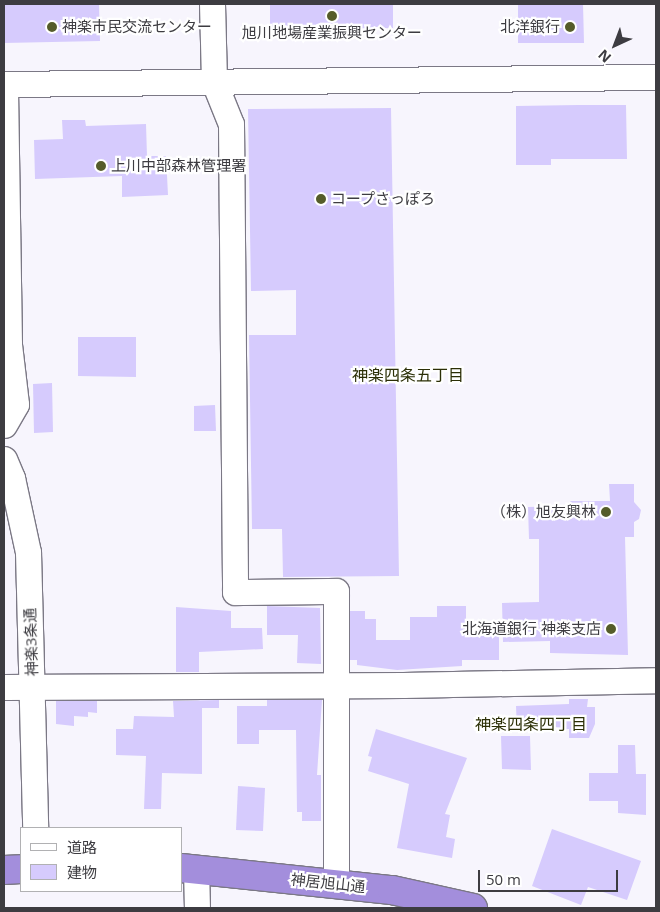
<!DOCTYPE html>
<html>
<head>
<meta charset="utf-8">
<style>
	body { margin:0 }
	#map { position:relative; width:660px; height:912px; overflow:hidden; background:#f7f5fd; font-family:"Open Sans","Noto Sans JP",sans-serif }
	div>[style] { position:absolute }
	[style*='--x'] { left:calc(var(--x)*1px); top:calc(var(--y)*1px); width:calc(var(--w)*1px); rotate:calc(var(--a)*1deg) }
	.building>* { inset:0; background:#d6cbfd }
	.roads { filter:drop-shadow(1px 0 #7b7885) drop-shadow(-1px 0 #7b7885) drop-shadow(0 1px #7b7885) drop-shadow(0 -1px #7b7885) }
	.minor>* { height:25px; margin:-12.5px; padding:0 12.5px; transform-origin:12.5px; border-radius:12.5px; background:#fff }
	.highway>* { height:28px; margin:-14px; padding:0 14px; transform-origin:14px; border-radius:14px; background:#a38edc }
	.dots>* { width:14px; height:14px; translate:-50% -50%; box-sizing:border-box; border:2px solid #fff; border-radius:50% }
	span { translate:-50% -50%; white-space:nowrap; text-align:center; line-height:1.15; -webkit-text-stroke:4.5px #fff; paint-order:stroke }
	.poi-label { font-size:15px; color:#3d3c41 }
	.left { translate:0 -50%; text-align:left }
	.right { translate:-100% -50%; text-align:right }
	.street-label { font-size:15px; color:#3d3c41 }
	.neighbourhood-label { font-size:16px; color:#2b2f06 }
	.frame { position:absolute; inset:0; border:5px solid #3d3c41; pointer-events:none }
	.legend { position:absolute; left:20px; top:827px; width:162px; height:65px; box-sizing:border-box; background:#fff; border:1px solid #b1b1b3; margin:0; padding:6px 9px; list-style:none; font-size:15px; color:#3d3c41 }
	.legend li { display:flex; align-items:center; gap:10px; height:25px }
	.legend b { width:25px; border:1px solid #b1b1b3 }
	.north { position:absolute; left:590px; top:20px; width:50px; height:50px; -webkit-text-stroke:4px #fff; paint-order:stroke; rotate:223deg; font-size:14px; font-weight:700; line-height:20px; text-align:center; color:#3d3c41 }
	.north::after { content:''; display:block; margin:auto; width:18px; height:22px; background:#3d3c41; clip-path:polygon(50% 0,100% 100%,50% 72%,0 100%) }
	.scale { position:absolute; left:478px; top:870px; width:140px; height:22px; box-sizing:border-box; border:2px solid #3d3c41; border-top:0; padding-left:6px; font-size:15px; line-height:18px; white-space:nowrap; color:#3d3c41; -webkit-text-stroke:4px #fff; paint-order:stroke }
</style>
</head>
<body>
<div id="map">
	<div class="building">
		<i style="clip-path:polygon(4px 4px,99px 4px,100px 41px,4px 43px)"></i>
		<i style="clip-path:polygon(270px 4px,393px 4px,393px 28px,270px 30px)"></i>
		<i style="clip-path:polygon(518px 4px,583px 4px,584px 43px,518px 43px)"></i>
		<i style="clip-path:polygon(578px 105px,626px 105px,627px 159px,551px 159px,551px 165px,516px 165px,516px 106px)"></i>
		<i style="clip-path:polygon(391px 108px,399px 576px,283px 577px,282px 529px,252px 529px,249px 335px,296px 335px,296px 290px,251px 291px,248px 109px)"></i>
		<i style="clip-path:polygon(62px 120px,85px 120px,86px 126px,146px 124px,147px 156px,166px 156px,168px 195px,122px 197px,122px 176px,35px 179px,34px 140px,63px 139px)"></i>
		<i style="clip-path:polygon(78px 337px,136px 337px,136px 377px,78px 376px)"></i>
		<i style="clip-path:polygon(52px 383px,53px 432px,34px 433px,33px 384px)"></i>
		<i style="clip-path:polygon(215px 405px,216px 431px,194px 431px,194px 406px)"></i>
		<i style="clip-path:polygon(609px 484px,634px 484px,634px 502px,641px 510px,639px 519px,634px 522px,634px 537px,625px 537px,628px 655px,550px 653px,550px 641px,503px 642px,502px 603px,539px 602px,539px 539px,529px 539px,528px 507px,570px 506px,570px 501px,610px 501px)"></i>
		<i style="clip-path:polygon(267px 606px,320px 608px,321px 664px,297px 663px,298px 635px,267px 635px)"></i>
		<i style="clip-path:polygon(437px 606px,466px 606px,466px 636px,499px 636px,499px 660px,462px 660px,462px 666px,397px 670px,357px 665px,357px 660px,350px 660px,350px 611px,365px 611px,365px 619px,376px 619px,376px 640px,410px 640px,410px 617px,437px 617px)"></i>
		<i style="clip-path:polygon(176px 607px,231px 611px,231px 628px,262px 628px,263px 649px,199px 652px,199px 672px,176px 672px)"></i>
		<i style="clip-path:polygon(569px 699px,588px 699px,587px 707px,595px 707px,595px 724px,589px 738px,569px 738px,569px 729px,517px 731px,516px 706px,569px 704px)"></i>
		<i style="clip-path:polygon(219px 700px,219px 708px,202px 708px,202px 774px,162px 773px,161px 809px,144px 809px,146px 756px,116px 755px,116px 729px,133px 729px,134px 716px,174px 717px,173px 701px)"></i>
		<i style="clip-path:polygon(267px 700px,322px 700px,317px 775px,321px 775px,321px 821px,302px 821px,302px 812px,297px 812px,296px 730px,259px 730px,259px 744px,237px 744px,237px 706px,267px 706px)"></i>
		<i style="clip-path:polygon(56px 701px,97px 701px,97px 713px,88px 712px,88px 717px,74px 716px,74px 726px,56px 724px)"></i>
		<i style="clip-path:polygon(376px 729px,467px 758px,445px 814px,450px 815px,446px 837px,455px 839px,452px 858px,397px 848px,409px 784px,368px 771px,372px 757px,368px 756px)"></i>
		<i style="clip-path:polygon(501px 736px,530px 736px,531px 770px,502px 769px)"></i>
		<i style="clip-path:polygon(618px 745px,635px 745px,636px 774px,646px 774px,646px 815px,618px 813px,618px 801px,589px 801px,589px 773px,618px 773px)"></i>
		<i style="clip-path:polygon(238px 786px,265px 788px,263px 831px,236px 830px)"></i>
		<i style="clip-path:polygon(552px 829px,641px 861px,627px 900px,588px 887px,581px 905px,532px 886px)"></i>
	</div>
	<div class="roads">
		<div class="minor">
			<i style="--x:212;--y:4;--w:78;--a:88.5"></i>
			<i style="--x:214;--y:82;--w:45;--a:68"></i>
			<i style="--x:231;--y:124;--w:468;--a:89.5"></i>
			<i style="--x:235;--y:592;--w:101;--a:-0.6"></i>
			<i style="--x:336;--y:591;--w:292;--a:90"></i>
			<i style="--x:4;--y:84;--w:652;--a:-0.62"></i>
			<i style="--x:4;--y:425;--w:24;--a:-60"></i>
			<i style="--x:16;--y:404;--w:60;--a:-96.7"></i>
			<i style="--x:9;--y:344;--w:260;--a:-90.9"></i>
			<i style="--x:4;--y:459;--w:21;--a:67"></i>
			<i style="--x:12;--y:478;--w:76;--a:77.8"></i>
			<i style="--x:28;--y:552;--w:276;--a:88.5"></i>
			<i style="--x:4;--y:687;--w:399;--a:-0.3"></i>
			<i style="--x:403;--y:685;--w:253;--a:-1.1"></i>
			<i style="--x:196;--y:868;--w:40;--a:88.6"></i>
		</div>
		<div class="highway">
			<i style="--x:181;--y:868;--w:212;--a:6"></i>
			<i style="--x:392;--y:890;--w:83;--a:12.5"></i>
			<i style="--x:4;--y:870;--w:17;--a:-3"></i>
		</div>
	</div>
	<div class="dots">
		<i style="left:332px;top:16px;background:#555c2a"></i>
		<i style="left:52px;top:27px;background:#555c2a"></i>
		<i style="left:570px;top:27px;background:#555c2a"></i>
		<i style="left:101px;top:166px;background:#555c2a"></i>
		<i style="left:321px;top:199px;background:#555c2a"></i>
		<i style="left:606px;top:512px;background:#555c2a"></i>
		<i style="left:611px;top:629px;background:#555c2a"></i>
	</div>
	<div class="poi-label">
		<span class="left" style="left:62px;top:27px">神楽市民交流センター</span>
		<span class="right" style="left:560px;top:27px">北洋銀行</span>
		<span style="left:332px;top:33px">旭川地場産業振興センター</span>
		<span class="left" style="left:111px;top:166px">上川中部森林管理署</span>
		<span class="left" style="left:331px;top:199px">コープさっぽろ</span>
		<span class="right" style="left:596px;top:512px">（株）旭友興林</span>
		<span class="right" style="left:601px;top:629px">北海道銀行 神楽支店</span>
	</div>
	<div class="street-label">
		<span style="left:31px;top:642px;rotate:-92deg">神楽3条通</span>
		<span style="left:328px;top:883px;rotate:6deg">神居旭山通</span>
	</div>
	<div class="neighbourhood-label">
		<span style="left:408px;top:375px">神楽四条五丁目</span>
		<span style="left:531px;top:724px">神楽四条四丁目</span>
	</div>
	<div class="frame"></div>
	<ul class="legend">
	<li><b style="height:6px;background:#fff"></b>道路</li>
	<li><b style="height:14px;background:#d6cbfd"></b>建物</li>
	</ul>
	<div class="north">N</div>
	<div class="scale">50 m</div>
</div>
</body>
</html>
